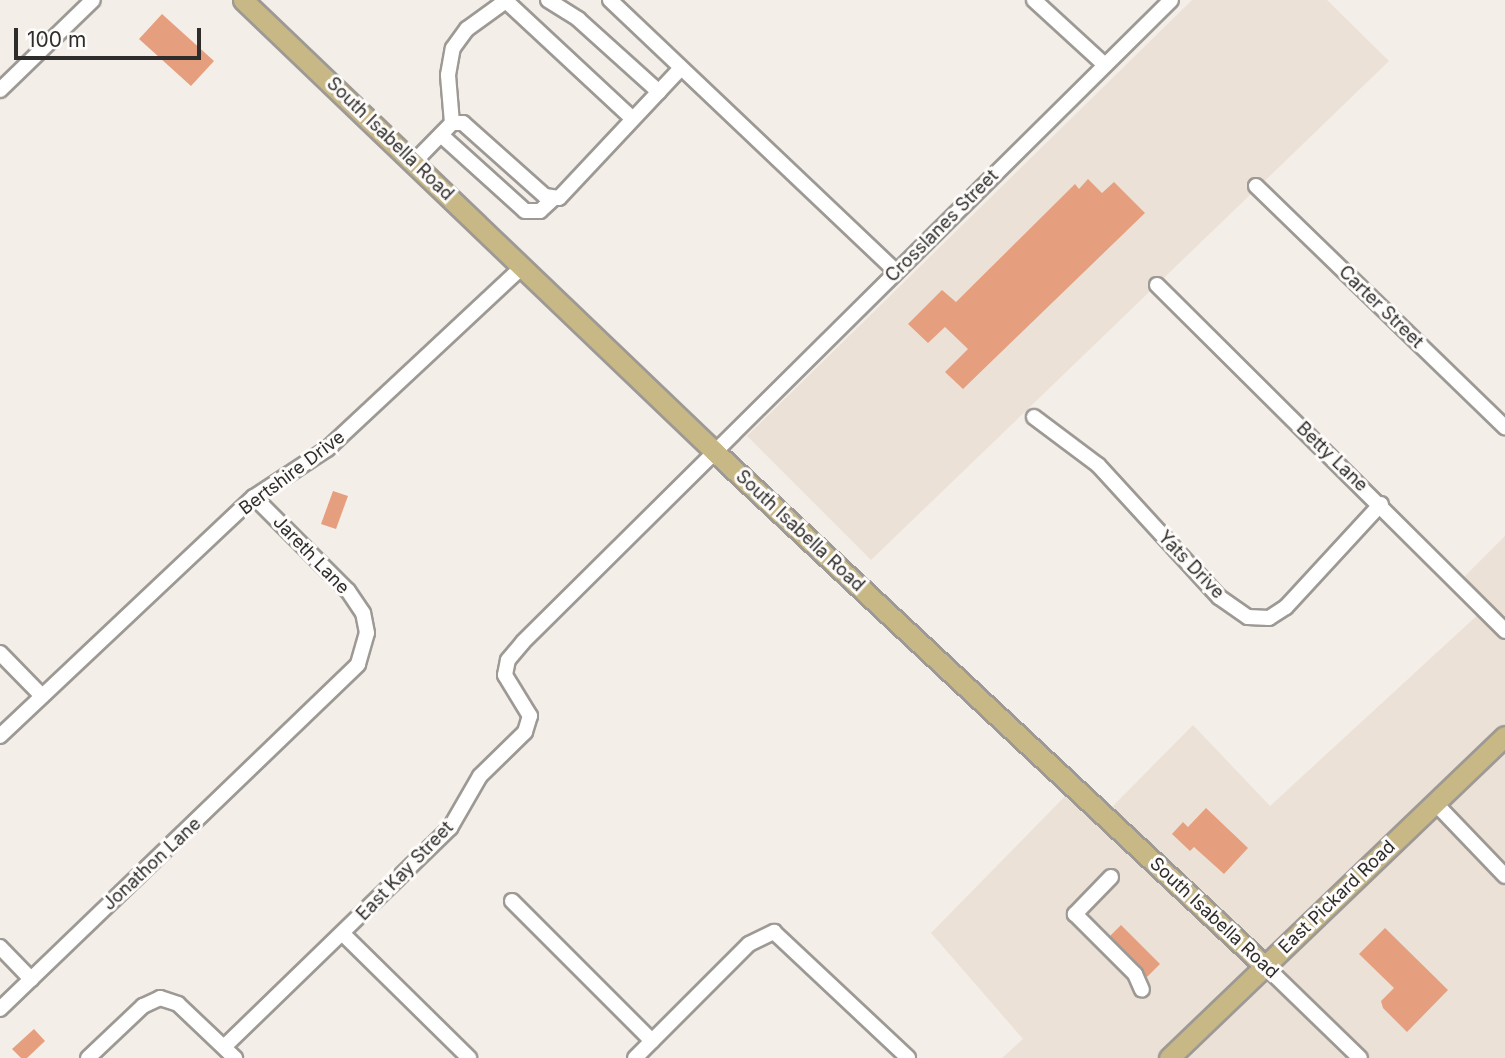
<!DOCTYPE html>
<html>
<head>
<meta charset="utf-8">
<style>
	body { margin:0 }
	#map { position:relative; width:1505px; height:1058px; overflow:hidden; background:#f4eee9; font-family:Inter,sans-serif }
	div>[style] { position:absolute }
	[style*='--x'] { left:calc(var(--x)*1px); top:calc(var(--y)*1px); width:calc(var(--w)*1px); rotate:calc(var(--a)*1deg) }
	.built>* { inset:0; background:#ece1d6 }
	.building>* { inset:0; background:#e59f7e }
	.roads { filter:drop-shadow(2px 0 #9d9994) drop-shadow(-2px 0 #9d9994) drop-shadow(0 2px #9d9994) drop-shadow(0 -2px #9d9994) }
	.minor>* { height:14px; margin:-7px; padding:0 7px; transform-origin:7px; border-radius:7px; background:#fff }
	.major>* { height:19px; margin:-9.5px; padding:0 9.5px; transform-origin:9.5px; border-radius:9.5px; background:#c8b885 }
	span { translate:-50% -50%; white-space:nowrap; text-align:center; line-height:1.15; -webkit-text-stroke:6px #fefcfa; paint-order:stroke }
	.street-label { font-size:18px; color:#2f2d2b }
	.scale { position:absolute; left:14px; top:28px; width:187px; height:32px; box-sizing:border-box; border:4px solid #2f2d2b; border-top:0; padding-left:9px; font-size:21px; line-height:24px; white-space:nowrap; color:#2f2d2b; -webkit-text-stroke:5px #fefcfa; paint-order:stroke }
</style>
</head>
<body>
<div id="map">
	<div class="built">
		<i style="clip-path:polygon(1192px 0,1327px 0,1389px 61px,871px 560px,747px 436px)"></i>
		<i style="clip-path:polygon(1505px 536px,1505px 1058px,1002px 1058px,1023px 1039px,931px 933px,1074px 787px,1104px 815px,1193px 725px,1270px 806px,1483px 610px,1458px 583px)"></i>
	</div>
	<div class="building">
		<i style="clip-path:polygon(162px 14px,214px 61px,191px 86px,139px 39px)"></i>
		<i style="clip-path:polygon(1088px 179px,1102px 193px,1114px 182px,1145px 213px,963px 389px,945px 372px,968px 349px,945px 327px,928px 343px,908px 324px,942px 290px,956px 302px,1075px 184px,1079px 189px)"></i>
		<i style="clip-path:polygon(333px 491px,348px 496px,336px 529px,321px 524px)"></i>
		<i style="clip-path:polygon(1206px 808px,1248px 848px,1224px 874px,1194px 847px,1190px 851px,1172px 834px,1183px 822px,1188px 827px)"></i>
		<i style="clip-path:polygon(1121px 925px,1160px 964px,1147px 977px,1110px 936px)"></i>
		<i style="clip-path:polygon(1385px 928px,1448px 990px,1407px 1032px,1383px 1008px,1381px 1001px,1394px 988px,1359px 954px)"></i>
		<i style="clip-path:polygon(34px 1029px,45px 1041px,27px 1058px,21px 1058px,12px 1049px)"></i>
	</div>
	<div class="roads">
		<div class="minor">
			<i style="--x:548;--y:0;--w:36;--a:32"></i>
			<i style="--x:578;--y:19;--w:109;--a:42"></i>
			<i style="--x:610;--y:0;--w:394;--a:43.5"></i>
			<i style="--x:1034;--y:0;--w:96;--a:42.5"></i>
			<i style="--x:506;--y:1;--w:173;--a:42.9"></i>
			<i style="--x:0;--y:90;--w:129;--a:-44.1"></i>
			<i style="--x:452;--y:123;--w:48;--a:-94.8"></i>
			<i style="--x:448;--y:75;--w:27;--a:-80"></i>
			<i style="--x:453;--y:48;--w:24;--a:-54"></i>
			<i style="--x:467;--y:29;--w:49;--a:-35.9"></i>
			<i style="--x:441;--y:135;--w:113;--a:42.1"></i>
			<i style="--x:525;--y:211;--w:15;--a:0"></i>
			<i style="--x:540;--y:211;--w:16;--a:-43"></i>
			<i style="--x:414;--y:162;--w:54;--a:-45.7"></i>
			<i style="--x:452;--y:123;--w:11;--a:0"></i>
			<i style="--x:463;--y:123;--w:110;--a:41.7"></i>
			<i style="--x:545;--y:196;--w:14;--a:8"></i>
			<i style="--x:559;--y:198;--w:178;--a:-46.8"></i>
			<i style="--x:1256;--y:186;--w:347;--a:44.1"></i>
			<i style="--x:1157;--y:285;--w:491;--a:44.8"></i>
			<i style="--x:1034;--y:417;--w:80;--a:36.9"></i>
			<i style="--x:1098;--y:465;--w:179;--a:47.5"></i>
			<i style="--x:1219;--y:597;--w:35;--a:35"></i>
			<i style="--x:1248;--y:617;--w:21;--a:3"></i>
			<i style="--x:1269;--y:618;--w:20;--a:-33"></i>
			<i style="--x:1286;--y:607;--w:140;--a:-47.3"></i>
			<i style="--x:0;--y:653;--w:60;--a:45.7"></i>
			<i style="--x:0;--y:736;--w:349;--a:-43.3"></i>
			<i style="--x:254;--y:497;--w:87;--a:-33.3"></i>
			<i style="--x:327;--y:449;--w:268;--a:-43"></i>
			<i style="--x:1435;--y:803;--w:101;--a:46.2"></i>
			<i style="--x:1111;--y:877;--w:52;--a:134.2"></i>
			<i style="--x:1075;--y:914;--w:85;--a:45"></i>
			<i style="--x:1135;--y:974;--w:17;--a:66"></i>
			<i style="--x:512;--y:901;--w:198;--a:45"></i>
			<i style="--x:343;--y:934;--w:177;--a:44.5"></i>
			<i style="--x:0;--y:947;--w:45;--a:45.9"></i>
			<i style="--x:1265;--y:966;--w:132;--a:44.1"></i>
			<i style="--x:0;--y:1009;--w:497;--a:-43.9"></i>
			<i style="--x:358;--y:664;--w:32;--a:-74"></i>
			<i style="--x:367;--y:633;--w:20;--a:-101"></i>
			<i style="--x:363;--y:613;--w:27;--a:-124"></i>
			<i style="--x:348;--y:591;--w:133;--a:-135"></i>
			<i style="--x:224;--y:1047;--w:315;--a:-44.1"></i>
			<i style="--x:450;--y:828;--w:60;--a:-60"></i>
			<i style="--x:480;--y:776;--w:63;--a:-44.4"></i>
			<i style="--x:525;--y:732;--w:17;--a:-73"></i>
			<i style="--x:530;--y:716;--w:48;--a:-121.4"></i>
			<i style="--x:505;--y:675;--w:15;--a:-79"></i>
			<i style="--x:508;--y:660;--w:23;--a:-50"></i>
			<i style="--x:523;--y:642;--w:912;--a:-44.73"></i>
			<i style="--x:88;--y:1058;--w:76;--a:-43.4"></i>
			<i style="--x:143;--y:1006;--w:19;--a:-25"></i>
			<i style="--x:160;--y:998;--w:19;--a:18"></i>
			<i style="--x:178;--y:1004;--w:79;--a:43.5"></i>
			<i style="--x:635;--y:1058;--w:161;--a:-45"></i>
			<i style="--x:749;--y:944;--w:28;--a:-26"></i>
			<i style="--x:774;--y:932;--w:184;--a:43.2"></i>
		</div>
		<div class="major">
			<i style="--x:243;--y:0;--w:652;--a:43.76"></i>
			<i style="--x:714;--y:451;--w:754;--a:43.07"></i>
			<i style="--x:1169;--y:1058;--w:465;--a:-43.8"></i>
		</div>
	</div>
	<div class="street-label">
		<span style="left:390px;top:139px;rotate:44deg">South Isabella Road</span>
		<span style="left:942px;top:226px;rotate:-45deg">Crosslanes Street</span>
		<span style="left:1381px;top:307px;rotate:44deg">Carter Street</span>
		<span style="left:1332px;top:457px;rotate:44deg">Betty Lane</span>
		<span style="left:292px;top:473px;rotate:-37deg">Bertshire Drive</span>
		<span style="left:800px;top:531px;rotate:43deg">South Isabella Road</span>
		<span style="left:311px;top:555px;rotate:46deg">Jareth Lane</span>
		<span style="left:1191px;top:565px;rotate:46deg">Yats Drive</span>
		<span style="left:152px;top:864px;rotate:-43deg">Jonathon Lane</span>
		<span style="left:405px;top:871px;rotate:-46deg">East Kay Street</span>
		<span style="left:1337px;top:897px;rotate:-44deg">East Pickard Road</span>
		<span style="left:1214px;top:918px;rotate:43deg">South Isabella Road</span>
	</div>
	<div class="scale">100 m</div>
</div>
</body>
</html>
